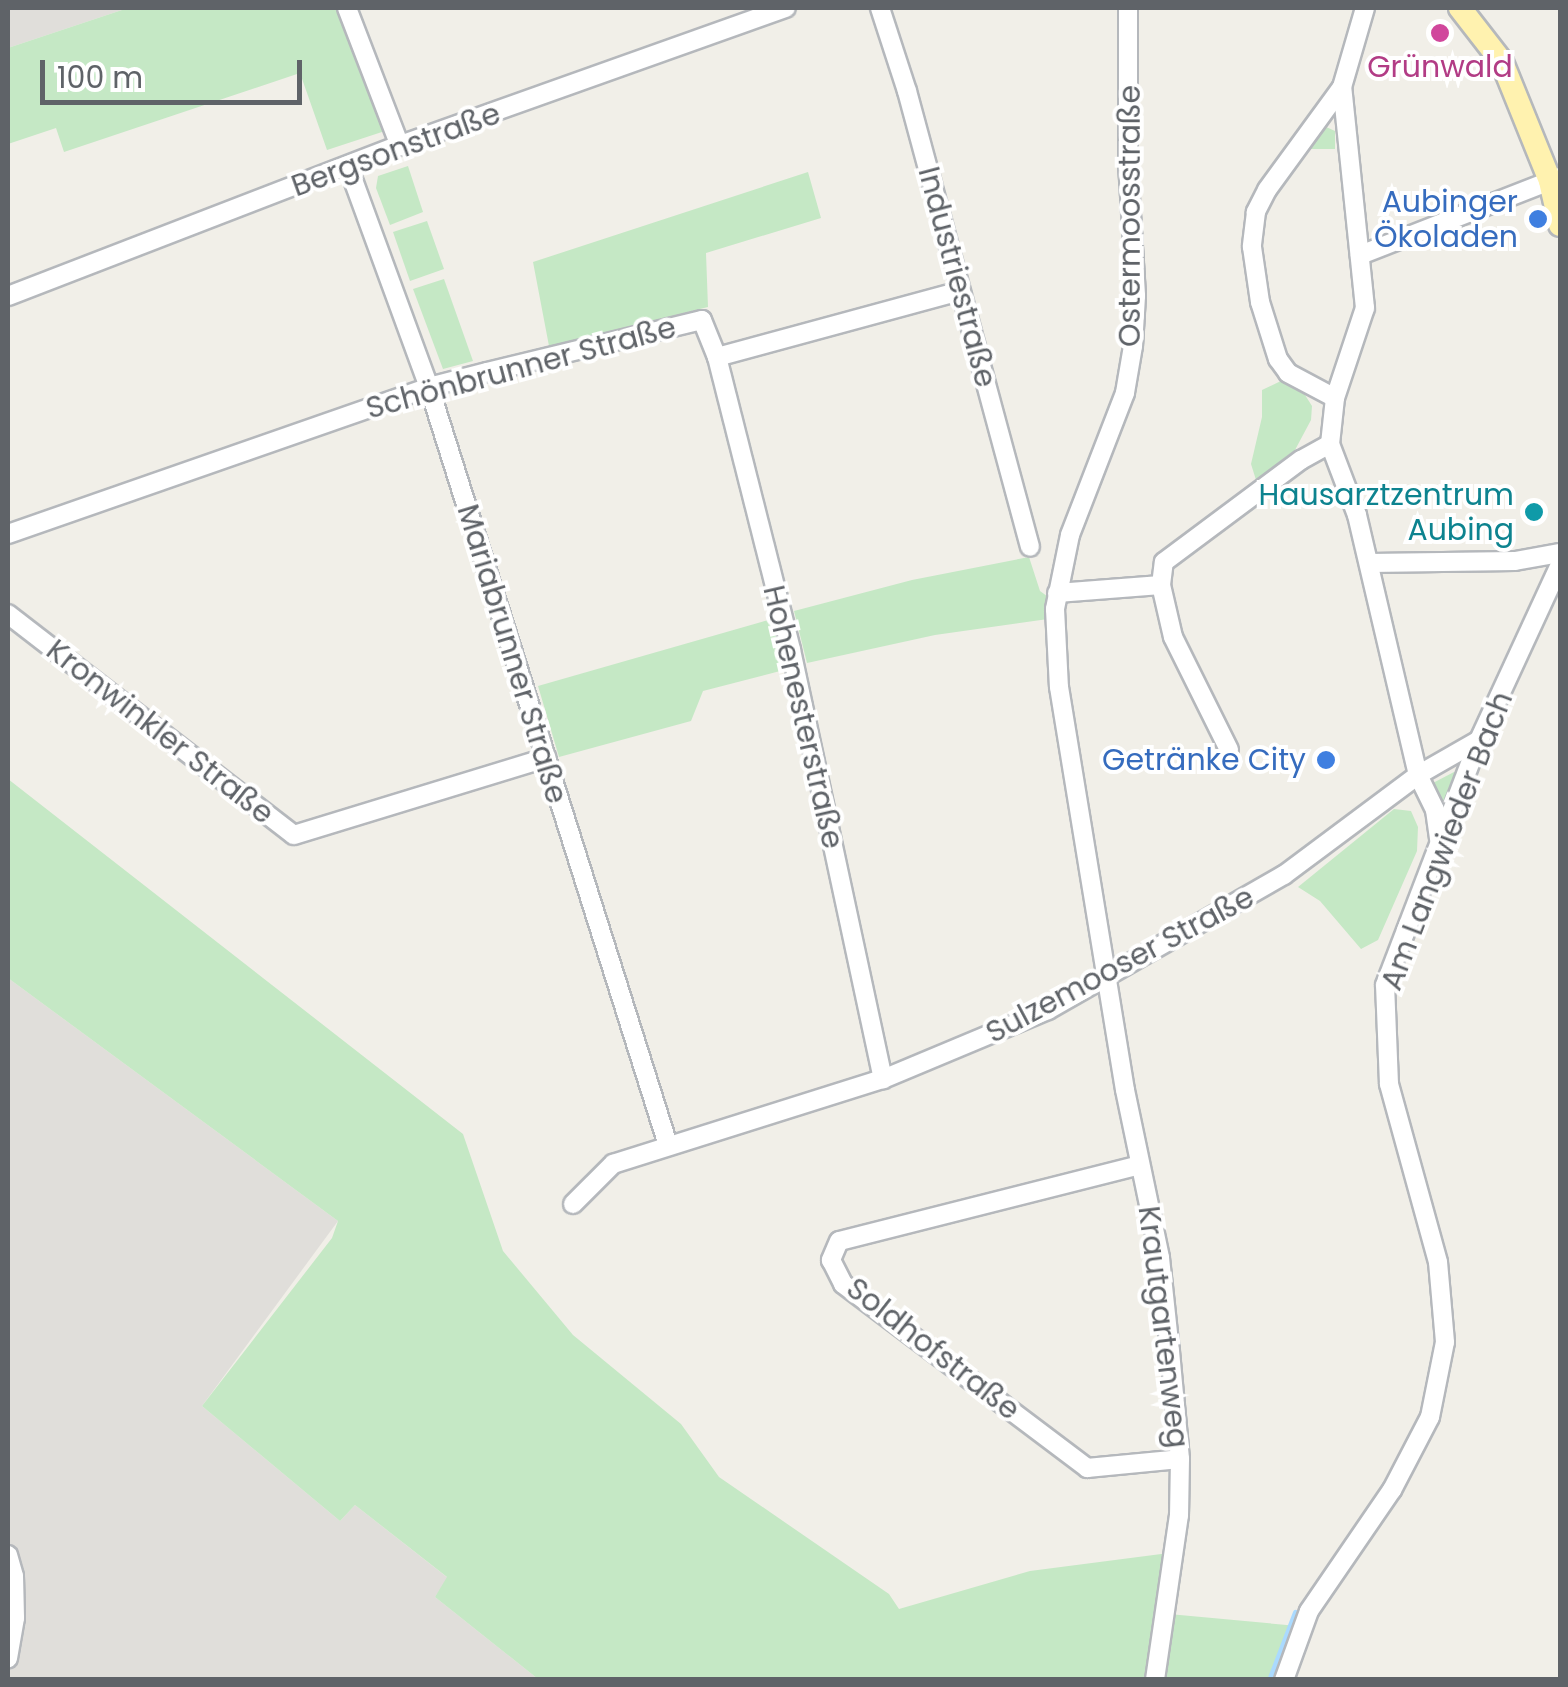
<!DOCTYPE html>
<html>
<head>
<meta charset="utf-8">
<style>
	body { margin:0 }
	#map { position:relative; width:1568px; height:1687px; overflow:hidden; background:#f1efe8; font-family:Poppins,sans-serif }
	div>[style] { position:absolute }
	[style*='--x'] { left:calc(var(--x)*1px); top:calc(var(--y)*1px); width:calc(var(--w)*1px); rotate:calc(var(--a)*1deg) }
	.industrial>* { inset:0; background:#e0deda }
	.green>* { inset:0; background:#c5e8c5 }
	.stream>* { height:5px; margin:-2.5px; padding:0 2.5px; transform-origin:2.5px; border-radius:2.5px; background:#aadaff }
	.roads { filter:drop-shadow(2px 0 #b5b8bc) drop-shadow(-2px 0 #b5b8bc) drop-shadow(0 2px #b5b8bc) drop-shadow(0 -2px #b5b8bc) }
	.minor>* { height:18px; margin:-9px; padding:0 9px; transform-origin:9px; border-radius:9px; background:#fff }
	.major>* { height:22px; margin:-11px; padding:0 11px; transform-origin:11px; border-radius:11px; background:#fff2af }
	.dots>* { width:28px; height:28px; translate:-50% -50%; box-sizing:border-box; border:5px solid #fff; border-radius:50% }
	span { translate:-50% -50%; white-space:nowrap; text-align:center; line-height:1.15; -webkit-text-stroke:8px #fff; paint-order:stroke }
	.hotel-label { font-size:30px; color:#b23c85 }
	.street-label { font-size:30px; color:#5f6368 }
	.shop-label { font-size:30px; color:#366cbe }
	.right { translate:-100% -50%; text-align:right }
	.culture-label { font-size:30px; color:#0d838f }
	.frame { position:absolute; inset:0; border:10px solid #5f6368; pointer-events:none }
	.scale { position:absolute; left:40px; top:60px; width:262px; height:45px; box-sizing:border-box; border:5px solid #5f6368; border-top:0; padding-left:12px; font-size:30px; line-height:35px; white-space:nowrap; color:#5f6368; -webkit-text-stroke:8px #fff; paint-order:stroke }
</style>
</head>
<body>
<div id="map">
	<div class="industrial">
		<i style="clip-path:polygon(8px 8px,128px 8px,8px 48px)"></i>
		<i style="clip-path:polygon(8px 978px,338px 1221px,202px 1406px,340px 1521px,355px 1505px,448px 1578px,435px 1597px,538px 1679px,8px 1679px)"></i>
	</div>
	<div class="green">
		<i style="clip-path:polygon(128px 8px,343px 8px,385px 131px,327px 150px,300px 73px,64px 152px,56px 128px,8px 144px,8px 48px)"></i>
		<i style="clip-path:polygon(1324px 126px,1335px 131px,1335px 149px,1306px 149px)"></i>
		<i style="clip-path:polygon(408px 166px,423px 212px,390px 225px,376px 188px,378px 176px)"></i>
		<i style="clip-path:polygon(808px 172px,821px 218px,706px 253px,708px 307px,549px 346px,533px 262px)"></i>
		<i style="clip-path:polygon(427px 221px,444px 269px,410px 281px,393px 232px)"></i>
		<i style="clip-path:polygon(444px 279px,473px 361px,443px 369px,413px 289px)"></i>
		<i style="clip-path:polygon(1283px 380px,1300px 387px,1312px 406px,1311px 420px,1295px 450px,1256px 480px,1251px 464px,1262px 417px,1262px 390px)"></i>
		<i style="clip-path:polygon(1029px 557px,1040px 591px,1051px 599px,1048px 619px,935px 635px,807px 663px,794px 611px,912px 580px)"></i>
		<i style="clip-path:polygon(772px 619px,784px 670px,703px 691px,691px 721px,559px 757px,538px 686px)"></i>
		<i style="clip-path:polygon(1454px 772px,1459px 774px,1447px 803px,1440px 804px,1431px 784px)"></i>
		<i style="clip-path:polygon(8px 779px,463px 1134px,503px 1251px,573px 1335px,681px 1424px,719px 1477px,889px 1594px,899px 1609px,1030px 1571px,1169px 1553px,1158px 1613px,1309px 1627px,1292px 1679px,538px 1679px,435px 1597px,447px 1577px,355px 1505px,340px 1521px,202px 1406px,332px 1238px,338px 1221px,8px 978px)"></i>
		<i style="clip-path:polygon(1394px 809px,1411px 811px,1418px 827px,1417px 851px,1378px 940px,1361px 949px,1320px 901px,1298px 887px)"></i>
	</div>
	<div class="stream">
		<i style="--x:1269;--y:1680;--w:73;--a:-69.1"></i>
	</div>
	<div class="roads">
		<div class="minor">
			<i style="--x:347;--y:8;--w:148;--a:69"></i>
			<i style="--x:880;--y:8;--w:87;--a:72"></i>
			<i style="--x:907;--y:91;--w:472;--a:74.9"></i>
			<i style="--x:1128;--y:8;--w:156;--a:90"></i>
			<i style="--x:1128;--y:164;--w:132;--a:86.5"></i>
			<i style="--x:1136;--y:296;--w:50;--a:93.4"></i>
			<i style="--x:1133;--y:346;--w:48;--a:99.7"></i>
			<i style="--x:1125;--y:393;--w:152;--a:111.2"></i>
			<i style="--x:1070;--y:535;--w:76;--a:101.5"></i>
			<i style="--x:1055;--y:609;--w:78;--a:87.1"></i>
			<i style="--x:1059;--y:687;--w:408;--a:80.7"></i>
			<i style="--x:1125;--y:1090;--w:172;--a:78.2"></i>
			<i style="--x:1160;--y:1258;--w:94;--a:83.9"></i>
			<i style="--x:1170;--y:1351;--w:108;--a:84.7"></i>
			<i style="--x:1180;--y:1459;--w:56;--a:91"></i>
			<i style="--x:1179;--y:1515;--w:167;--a:98.3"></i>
			<i style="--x:1365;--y:8;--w:82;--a:106.2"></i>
			<i style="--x:1342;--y:87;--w:127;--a:126.1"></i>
			<i style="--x:1267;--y:190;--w:25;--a:117"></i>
			<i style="--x:1256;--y:212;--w:35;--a:97"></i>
			<i style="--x:1252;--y:247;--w:56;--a:81.7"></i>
			<i style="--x:1260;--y:302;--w:60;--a:72.5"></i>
			<i style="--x:1278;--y:359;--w:17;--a:54"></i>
			<i style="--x:1288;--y:373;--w:53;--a:28"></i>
			<i style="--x:1335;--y:398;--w:46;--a:96.2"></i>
			<i style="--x:1330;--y:444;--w:76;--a:69.2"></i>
			<i style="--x:1357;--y:515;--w:267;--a:76.8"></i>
			<i style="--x:1418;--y:775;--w:39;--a:64"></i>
			<i style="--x:1435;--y:810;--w:30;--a:82"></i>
			<i style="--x:348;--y:166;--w:235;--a:69.9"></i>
			<i style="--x:429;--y:387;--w:795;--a:72.5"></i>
			<i style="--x:1360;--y:255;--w:215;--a:-21.3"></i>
			<i style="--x:8;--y:296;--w:415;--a:-21.1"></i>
			<i style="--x:395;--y:147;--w:415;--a:-19.6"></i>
			<i style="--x:717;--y:357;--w:302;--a:75.8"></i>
			<i style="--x:791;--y:650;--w:439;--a:77.9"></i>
			<i style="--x:1335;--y:398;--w:95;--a:-71.6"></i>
			<i style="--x:1365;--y:308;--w:222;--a:-95.9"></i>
			<i style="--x:8;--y:534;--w:446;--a:-19.2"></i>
			<i style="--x:429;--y:387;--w:60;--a:-14.5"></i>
			<i style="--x:487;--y:372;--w:221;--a:-13.6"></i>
			<i style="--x:702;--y:320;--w:40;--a:68"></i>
			<i style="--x:717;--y:357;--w:252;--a:-15.2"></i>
			<i style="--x:1370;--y:563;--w:145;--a:-0.8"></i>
			<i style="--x:1515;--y:561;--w:46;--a:-10.1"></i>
			<i style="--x:1161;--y:585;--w:53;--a:77"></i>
			<i style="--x:1173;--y:637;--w:126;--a:63.6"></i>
			<i style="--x:1057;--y:593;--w:104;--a:-4.4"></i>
			<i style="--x:1161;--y:585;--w:23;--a:-83"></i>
			<i style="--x:1164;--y:562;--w:171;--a:-36.7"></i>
			<i style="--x:1301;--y:460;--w:33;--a:-29"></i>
			<i style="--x:8;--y:614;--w:361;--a:37.7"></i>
			<i style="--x:294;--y:835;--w:264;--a:-17"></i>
			<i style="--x:1140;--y:1165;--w:310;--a:165.8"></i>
			<i style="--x:839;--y:1241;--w:21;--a:113"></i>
			<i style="--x:831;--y:1260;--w:27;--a:63"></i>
			<i style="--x:843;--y:1284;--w:306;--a:37"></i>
			<i style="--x:1087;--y:1468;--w:93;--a:-5.5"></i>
			<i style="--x:573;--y:1204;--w:57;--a:-45"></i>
			<i style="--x:613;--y:1164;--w:283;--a:-17.5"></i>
			<i style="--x:883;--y:1079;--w:179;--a:-22.7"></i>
			<i style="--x:1048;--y:1010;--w:272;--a:-29.8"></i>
			<i style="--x:1284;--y:875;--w:167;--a:-36.7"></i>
			<i style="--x:1418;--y:775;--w:70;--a:-29.8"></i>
			<i style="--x:8;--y:1555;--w:22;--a:74"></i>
			<i style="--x:14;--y:1576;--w:42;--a:88.6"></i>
			<i style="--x:15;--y:1618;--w:41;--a:99.9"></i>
			<i style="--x:1284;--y:1680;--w:73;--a:-70.1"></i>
			<i style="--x:1309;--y:1611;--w:147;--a:-55.6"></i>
			<i style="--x:1392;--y:1490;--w:82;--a:-62.5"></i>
			<i style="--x:1430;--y:1417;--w:76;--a:-78.7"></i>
			<i style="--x:1445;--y:1342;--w:80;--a:-95"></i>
			<i style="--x:1438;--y:1262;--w:185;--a:-105.4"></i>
			<i style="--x:1389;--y:1084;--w:99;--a:-92.3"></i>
			<i style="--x:1385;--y:985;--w:262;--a:-69"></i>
			<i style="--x:1479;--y:740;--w:193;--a:-65.2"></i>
		</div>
		<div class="major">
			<i style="--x:1460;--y:8;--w:68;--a:52.1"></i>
			<i style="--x:1502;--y:62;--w:128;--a:68"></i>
			<i style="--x:1550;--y:181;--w:45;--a:77.2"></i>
		</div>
	</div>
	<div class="dots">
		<i style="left:1440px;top:33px;background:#d1479c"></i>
		<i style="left:1538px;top:219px;background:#3f7fe0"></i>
		<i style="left:1534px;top:512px;background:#0f9aa8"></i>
		<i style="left:1326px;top:760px;background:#3f7fe0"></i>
	</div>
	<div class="hotel-label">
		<span style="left:1440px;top:67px">Grünwald</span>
	</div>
	<div class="street-label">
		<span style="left:396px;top:150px;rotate:-20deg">Bergsonstraße</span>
		<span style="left:1130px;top:216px;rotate:-90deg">Ostermoosstraße</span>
		<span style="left:957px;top:277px;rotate:75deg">Industriestraße</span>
		<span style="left:521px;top:368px;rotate:-15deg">Schönbrunner Straße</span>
		<span style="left:512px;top:654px;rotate:73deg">Mariabrunner Straße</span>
		<span style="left:803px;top:717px;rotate:77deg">Hohenesterstraße</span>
		<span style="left:160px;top:732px;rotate:38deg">Kronwinkler Straße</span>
		<span style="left:1447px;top:841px;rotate:-69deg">Am Langwieder Bach</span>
		<span style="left:1120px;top:965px;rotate:-28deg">Sulzemooser Straße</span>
		<span style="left:1163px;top:1327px;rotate:83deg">Krautgartenweg</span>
		<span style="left:933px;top:1349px;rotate:38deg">Soldhofstraße</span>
	</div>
	<div class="shop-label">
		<span class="right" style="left:1518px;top:219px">Aubinger<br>Ökoladen</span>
		<span class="right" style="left:1306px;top:760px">Getränke City</span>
	</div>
	<div class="culture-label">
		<span class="right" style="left:1514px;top:512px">Hausarztzentrum<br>Aubing</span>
	</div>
	<div class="frame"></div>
	<div class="scale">100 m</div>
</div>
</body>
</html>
